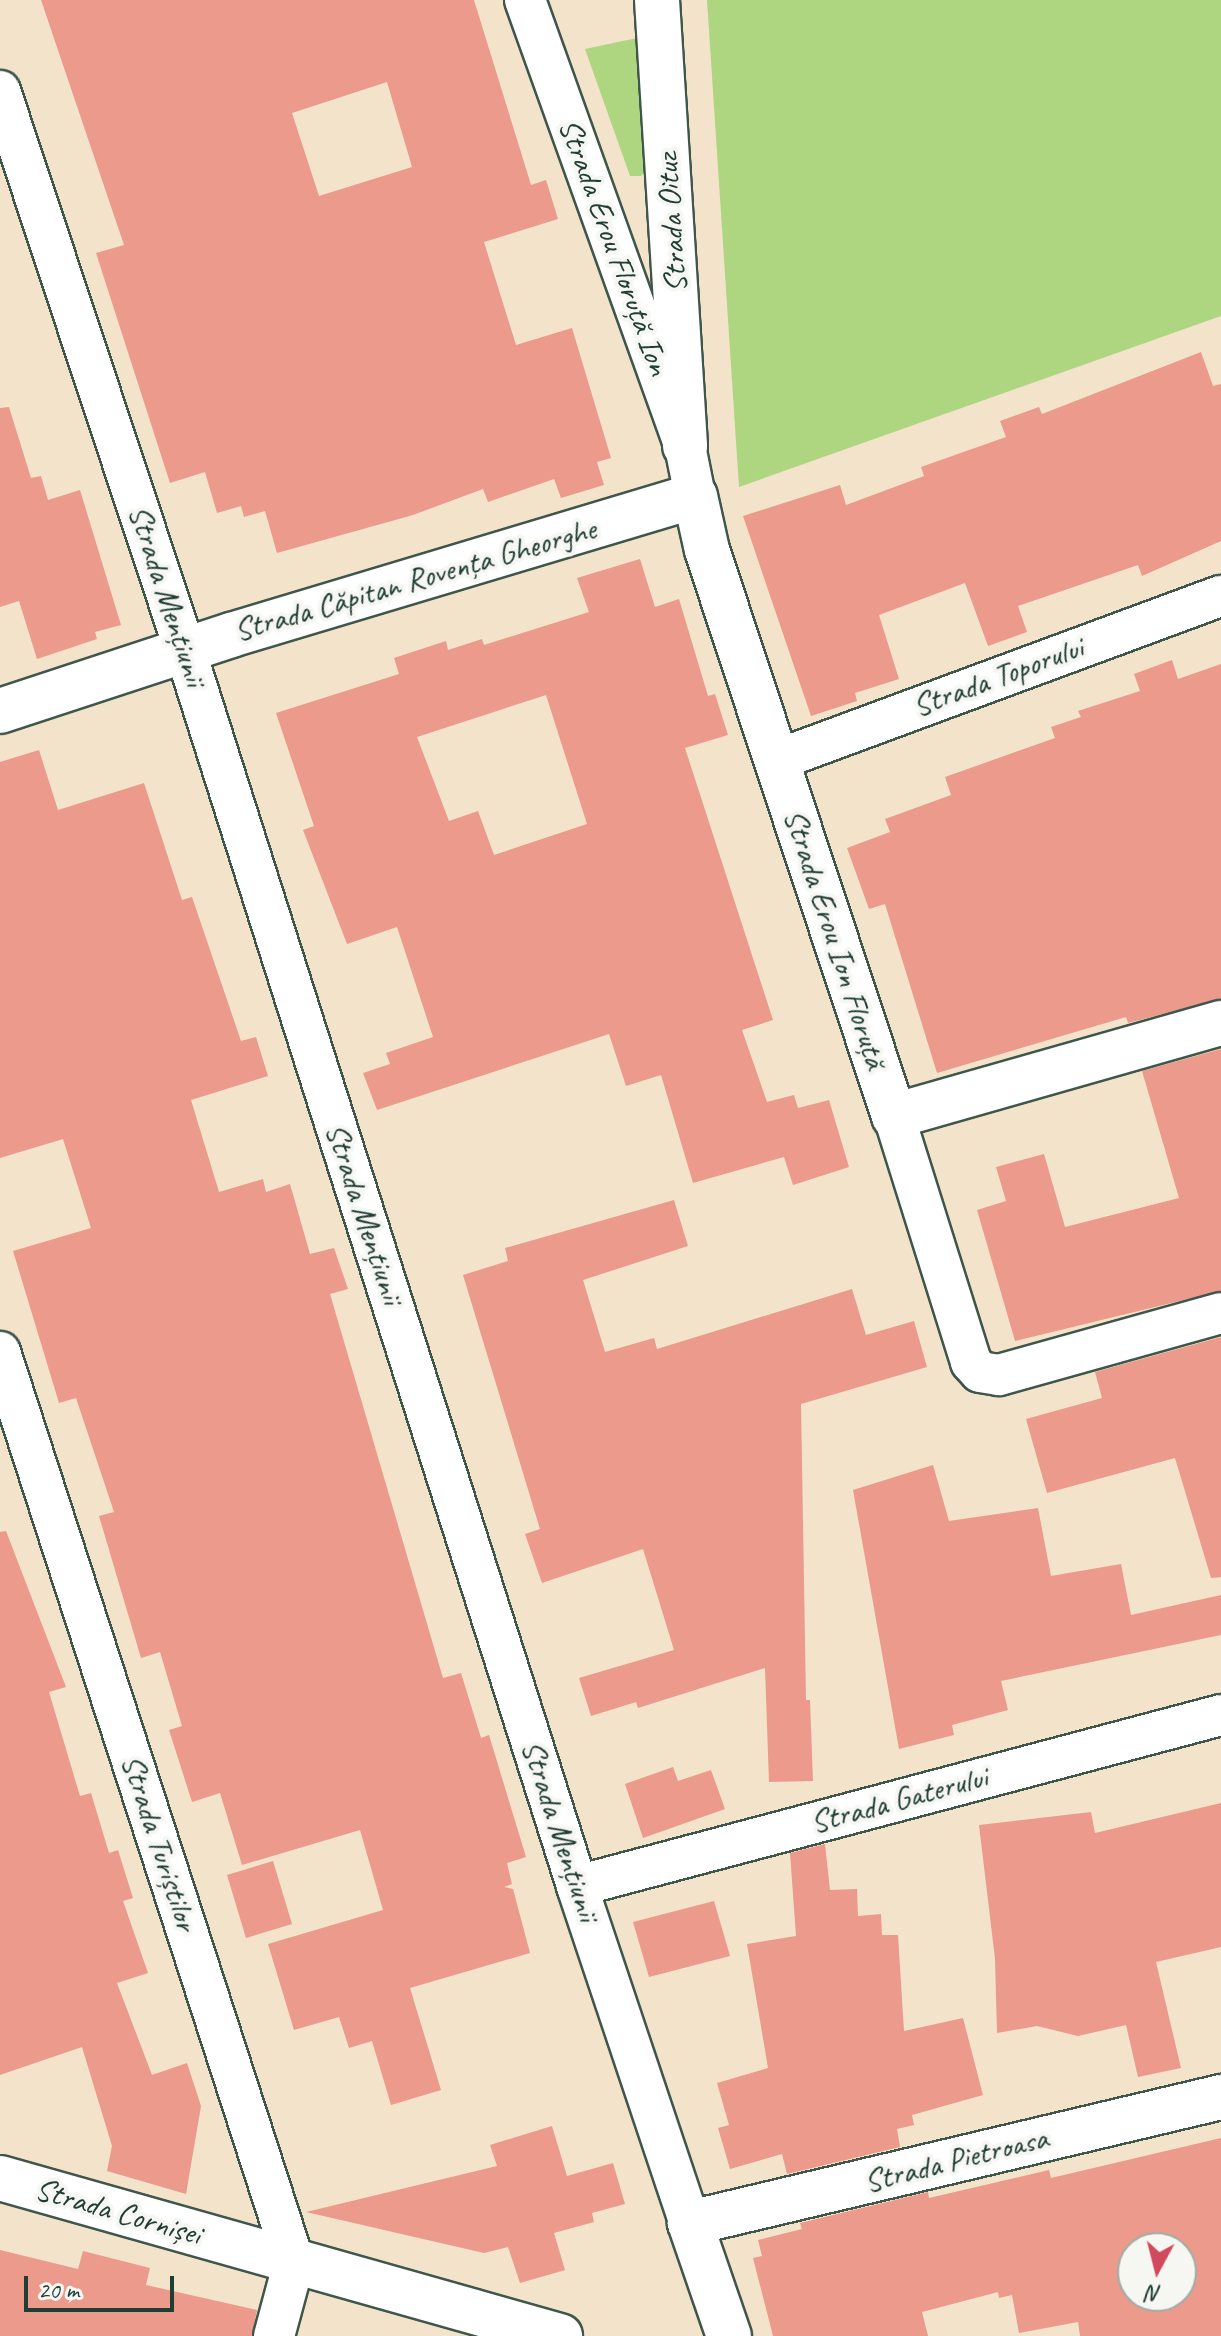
<!DOCTYPE html>
<html>
<head>
<meta charset="utf-8">
<style>
	body { margin:0 }
	#map { position:relative; width:1221px; height:2336px; overflow:hidden; background:#f3e3cb; font-family:Caveat,sans-serif }
	div>[style] { position:absolute }
	[style*='--x'] { left:calc(var(--x)*1px); top:calc(var(--y)*1px); width:calc(var(--w)*1px); rotate:calc(var(--a)*1deg) }
	.green>* { inset:0; background:#aed580 }
	.building>* { inset:0; background:#eb9a8b }
	.roads { filter:drop-shadow(2px 0 #3f564b) drop-shadow(-2px 0 #3f564b) drop-shadow(0 2px #3f564b) drop-shadow(0 -2px #3f564b) }
	.street>* { height:40px; margin:-20px; padding:0 20px; transform-origin:20px; border-radius:20px; background:#fff }
	.secondary>* { height:44px; margin:-22px; padding:0 22px; transform-origin:22px; border-radius:22px; background:#fff }
	span { translate:-50% -50%; white-space:nowrap; text-align:center; line-height:1.15; -webkit-text-stroke:8px #f6f6f2; paint-order:stroke }
	.street-label { font-size:32px; color:#1f3d34 }
	.north { position:absolute; left:1117px; top:2232px; width:80px; height:80px; box-sizing:border-box; background:#f6f6f2; border:2px solid #a0aca6; border-radius:50%; rotate:187deg; font-size:22px; font-weight:700; line-height:32px; text-align:center; color:#1f3d34 }
	.north::after { content:''; display:block; margin:auto; width:28px; height:36px; background:#d1495b; clip-path:polygon(50% 0,100% 100%,50% 72%,0 100%) }
	.scale { position:absolute; left:24px; top:2276px; width:150px; height:36px; box-sizing:border-box; border:4px solid #1f3d34; border-top:0; padding-left:10px; font-size:24px; line-height:28px; white-space:nowrap; color:#1f3d34; -webkit-text-stroke:6px #f6f6f2; paint-order:stroke }
</style>
</head>
<body>
<div id="map">
	<div class="green">
		<i style="clip-path:polygon(707px 0,1221px 0,1221px 316px,739px 487px)"></i>
		<i style="clip-path:polygon(637px 38px,648px 168px,641px 176px,630px 176px,585px 49px)"></i>
	</div>
	<div class="building">
		<i style="clip-path:polygon(evenodd,41px 0,474px 0,531px 185px,546px 180px,558px 219px,484px 242px,516px 345px,572px 328px,611px 458px,597px 462px,604px 485px,561px 498px,554px 479px,488px 502px,483px 489px,413px 515px,277px 553px,265px 511px,244px 517px,241px 506px,217px 513px,205px 472px,170px 483px,96px 253px,124px 245px,41px 0,387px 82px,412px 167px,319px 196px,292px 113px,387px 82px)"></i>
		<i style="clip-path:polygon(1201px 352px,1213px 386px,1221px 384px,1221px 541px,1142px 576px,1138px 565px,1018px 606px,1027px 632px,988px 646px,965px 583px,879px 615px,899px 679px,855px 693px,857px 701px,811px 716px,743px 516px,840px 485px,846px 505px,924px 476px,921px 467px,1006px 437px,1000px 421px,1039px 407px,1042px 414px)"></i>
		<i style="clip-path:polygon(9px 407px,31px 478px,41px 476px,48px 500px,80px 490px,121px 625px,95px 632px,97px 639px,37px 659px,19px 601px,0 607px,0 408px)"></i>
		<i style="clip-path:polygon(evenodd,640px 559px,655px 607px,679px 599px,708px 696px,715px 694px,728px 735px,685px 748px,773px 1020px,742px 1030px,767px 1102px,794px 1095px,798px 1108px,829px 1100px,849px 1167px,793px 1185px,784px 1157px,693px 1183px,661px 1075px,626px 1086px,609px 1034px,377px 1110px,363px 1073px,390px 1064px,386px 1053px,433px 1037px,397px 927px,347px 944px,303px 830px,314px 826px,276px 713px,399px 674px,394px 658px,446px 641px,448px 650px,482px 639px,484px 645px,589px 612px,577px 578px,640px 559px,546px 695px,587px 824px,494px 855px,478px 811px,449px 821px,417px 737px,546px 695px)"></i>
		<i style="clip-path:polygon(1172px 660px,1178px 679px,1221px 664px,1221px 999px,1128px 1023px,1126px 1017px,937px 1073px,885px 904px,869px 909px,847px 848px,890px 832px,885px 819px,951px 795px,945px 777px,1055px 738px,1051px 727px,1081px 717px,1078px 711px,1140px 691px,1134px 674px)"></i>
		<i style="clip-path:polygon(39px 750px,58px 810px,144px 783px,182px 900px,192px 897px,241px 1041px,256px 1037px,268px 1076px,191px 1100px,219px 1192px,263px 1179px,266px 1192px,290px 1184px,310px 1254px,334px 1248px,348px 1289px,330px 1294px,443px 1678px,461px 1673px,481px 1738px,489px 1735px,526px 1857px,507px 1863px,512px 1884px,504px 1887px,513px 1889px,530px 1953px,410px 1988px,441px 2090px,391px 2105px,372px 2041px,349px 2048px,339px 2017px,294px 2030px,268px 1944px,383px 1910px,360px 1830px,242px 1865px,220px 1793px,192px 1802px,169px 1730px,182px 1726px,160px 1652px,141px 1658px,99px 1516px,114px 1512px,76px 1398px,59px 1403px,13px 1251px,91px 1228px,63px 1139px,0 1158px,0 762px)"></i>
		<i style="clip-path:polygon(1221px 1049px,1221px 1291px,1015px 1341px,977px 1210px,1006px 1201px,996px 1167px,1044px 1154px,1065px 1227px,1179px 1198px,1142px 1071px)"></i>
		<i style="clip-path:polygon(674px 1200px,688px 1246px,583px 1280px,605px 1352px,654px 1338px,657px 1349px,852px 1289px,866px 1335px,914px 1321px,927px 1367px,801px 1404px,806px 1700px,810px 1700px,813px 1781px,769px 1782px,765px 1668px,638px 1708px,636px 1702px,591px 1716px,579px 1678px,674px 1650px,643px 1549px,542px 1583px,525px 1534px,540px 1529px,463px 1275px,508px 1261px,505px 1248px)"></i>
		<i style="clip-path:polygon(1221px 1337px,1221px 1577px,1211px 1578px,1175px 1458px,1047px 1493px,1026px 1419px,1102px 1398px,1095px 1372px)"></i>
		<i style="clip-path:polygon(933px 1465px,949px 1521px,1038px 1508px,1051px 1576px,1121px 1564px,1131px 1615px,1221px 1595px,1221px 1635px,1001px 1681px,1008px 1710px,952px 1725px,954px 1735px,899px 1749px,853px 1490px)"></i>
		<i style="clip-path:polygon(6px 1531px,66px 1687px,49px 1692px,80px 1796px,91px 1793px,109px 1853px,118px 1850px,133px 1898px,123px 1901px,148px 1973px,117px 1983px,152px 2075px,187px 2063px,201px 2106px,186px 2194px,107px 2171px,112px 2146px,82px 2047px,0 2075px,0 1532px)"></i>
		<i style="clip-path:polygon(673px 1767px,678px 1781px,711px 1770px,725px 1809px,643px 1838px,625px 1784px)"></i>
		<i style="clip-path:polygon(1221px 1803px,1221px 1947px,1156px 1962px,1181px 2068px,1138px 2077px,1126px 2025px,1078px 2036px,1037px 2026px,997px 2033px,995px 1959px,979px 1825px,1091px 1812px,1095px 1833px)"></i>
		<i style="clip-path:polygon(825px 1844px,830px 1890px,857px 1889px,858px 1916px,881px 1914px,882px 1935px,898px 1935px,904px 2031px,963px 2018px,983px 2095px,912px 2115px,914px 2125px,897px 2129px,900px 2147px,787px 2174px,782px 2154px,730px 2169px,718px 2128px,729px 2125px,717px 2083px,768px 2068px,747px 1944px,796px 1936px,790px 1853px)"></i>
		<i style="clip-path:polygon(273px 1861px,292px 1924px,246px 1938px,227px 1875px)"></i>
		<i style="clip-path:polygon(714px 1901px,730px 1956px,649px 1977px,633px 1922px)"></i>
		<i style="clip-path:polygon(552px 2126px,567px 2176px,613px 2163px,625px 2204px,592px 2213px,594px 2222px,554px 2233px,565px 2270px,520px 2283px,508px 2247px,484px 2253px,306px 2212px,497px 2166px,490px 2145px)"></i>
		<i style="clip-path:polygon(evenodd,1221px 2138px,1221px 2336px,1080px 2336px,1078px 2322px,1019px 2333px,1012px 2295px,999px 2298px,998px 2292px,922px 2312px,928px 2336px,773px 2336px,753px 2258px,762px 2256px,758px 2240px,802px 2229px,800px 2223px,928px 2192px,929px 2198px,1049px 2170px,1051px 2178px,1221px 2138px,1133px 2248px,1181px 2248px,1181px 2296px,1133px 2296px,1133px 2248px)"></i>
		<i style="clip-path:polygon(0 2250px,78px 2269px,83px 2251px,150px 2268px,146px 2285px,257px 2310px,252px 2336px,0 2336px)"></i>
	</div>
	<div class="roads">
		<div class="street">
			<i style="--x:525;--y:0;--w:474;--a:70.3"></i>
			<i style="--x:685;--y:446;--w:51;--a:78.7"></i>
			<i style="--x:0;--y:91;--w:589;--a:71.69"></i>
			<i style="--x:185;--y:650;--w:1297;--a:72.4"></i>
			<i style="--x:577;--y:1886;--w:355;--a:71.5"></i>
			<i style="--x:777;--y:760;--w:473;--a:-20.3"></i>
			<i style="--x:894;--y:1116;--w:258;--a:72.6"></i>
			<i style="--x:971;--y:1362;--w:13;--a:48"></i>
			<i style="--x:980;--y:1372;--w:19;--a:9"></i>
			<i style="--x:999;--y:1375;--w:230;--a:-15.6"></i>
			<i style="--x:0;--y:1352;--w:956;--a:72.1"></i>
			<i style="--x:294;--y:2262;--w:77;--a:105.1"></i>
			<i style="--x:577;--y:1886;--w:666;--a:-14.87"></i>
		</div>
		<div class="secondary">
			<i style="--x:657;--y:0;--w:447;--a:86.4"></i>
			<i style="--x:0;--y:711;--w:243;--a:-18.2"></i>
			<i style="--x:231;--y:635;--w:484;--a:-16.7"></i>
			<i style="--x:695;--y:496;--w:55;--a:77.5"></i>
			<i style="--x:707;--y:550;--w:596;--a:71.72"></i>
			<i style="--x:894;--y:1116;--w:340;--a:-15.9"></i>
			<i style="--x:0;--y:2178;--w:582;--a:15.76"></i>
			<i style="--x:729;--y:2336;--w:120;--a:-109"></i>
			<i style="--x:690;--y:2223;--w:546;--a:-13.35"></i>
		</div>
	</div>
	<div class="street-label">
		<span style="left:672px;top:223px;rotate:-94deg">Strada Oituz</span>
		<span style="left:614px;top:247px;rotate:70deg">Strada Erou Floruță Ion</span>
		<span style="left:415px;top:580px;rotate:-16deg">Strada Căpitan Rovența Gheorghe</span>
		<span style="left:167px;top:596px;rotate:72deg">Strada Mențiunii</span>
		<span style="left:998px;top:677px;rotate:-20deg">Strada Toporului</span>
		<span style="left:835px;top:939px;rotate:72deg">Strada Erou Ion Floruță</span>
		<span style="left:364px;top:1214px;rotate:72deg">Strada Mențiunii</span>
		<span style="left:899px;top:1800px;rotate:-15deg">Strada Gaterului</span>
		<span style="left:560px;top:1831px;rotate:72deg">Strada Mențiunii</span>
		<span style="left:159px;top:1843px;rotate:72deg">Strada Turiștilor</span>
		<span style="left:956px;top:2160px;rotate:-14deg">Strada Pietroasa</span>
		<span style="left:118px;top:2212px;rotate:16deg">Strada Cornișei</span>
	</div>
	<div class="north">N</div>
	<div class="scale">20 m</div>
</div>
</body>
</html>
